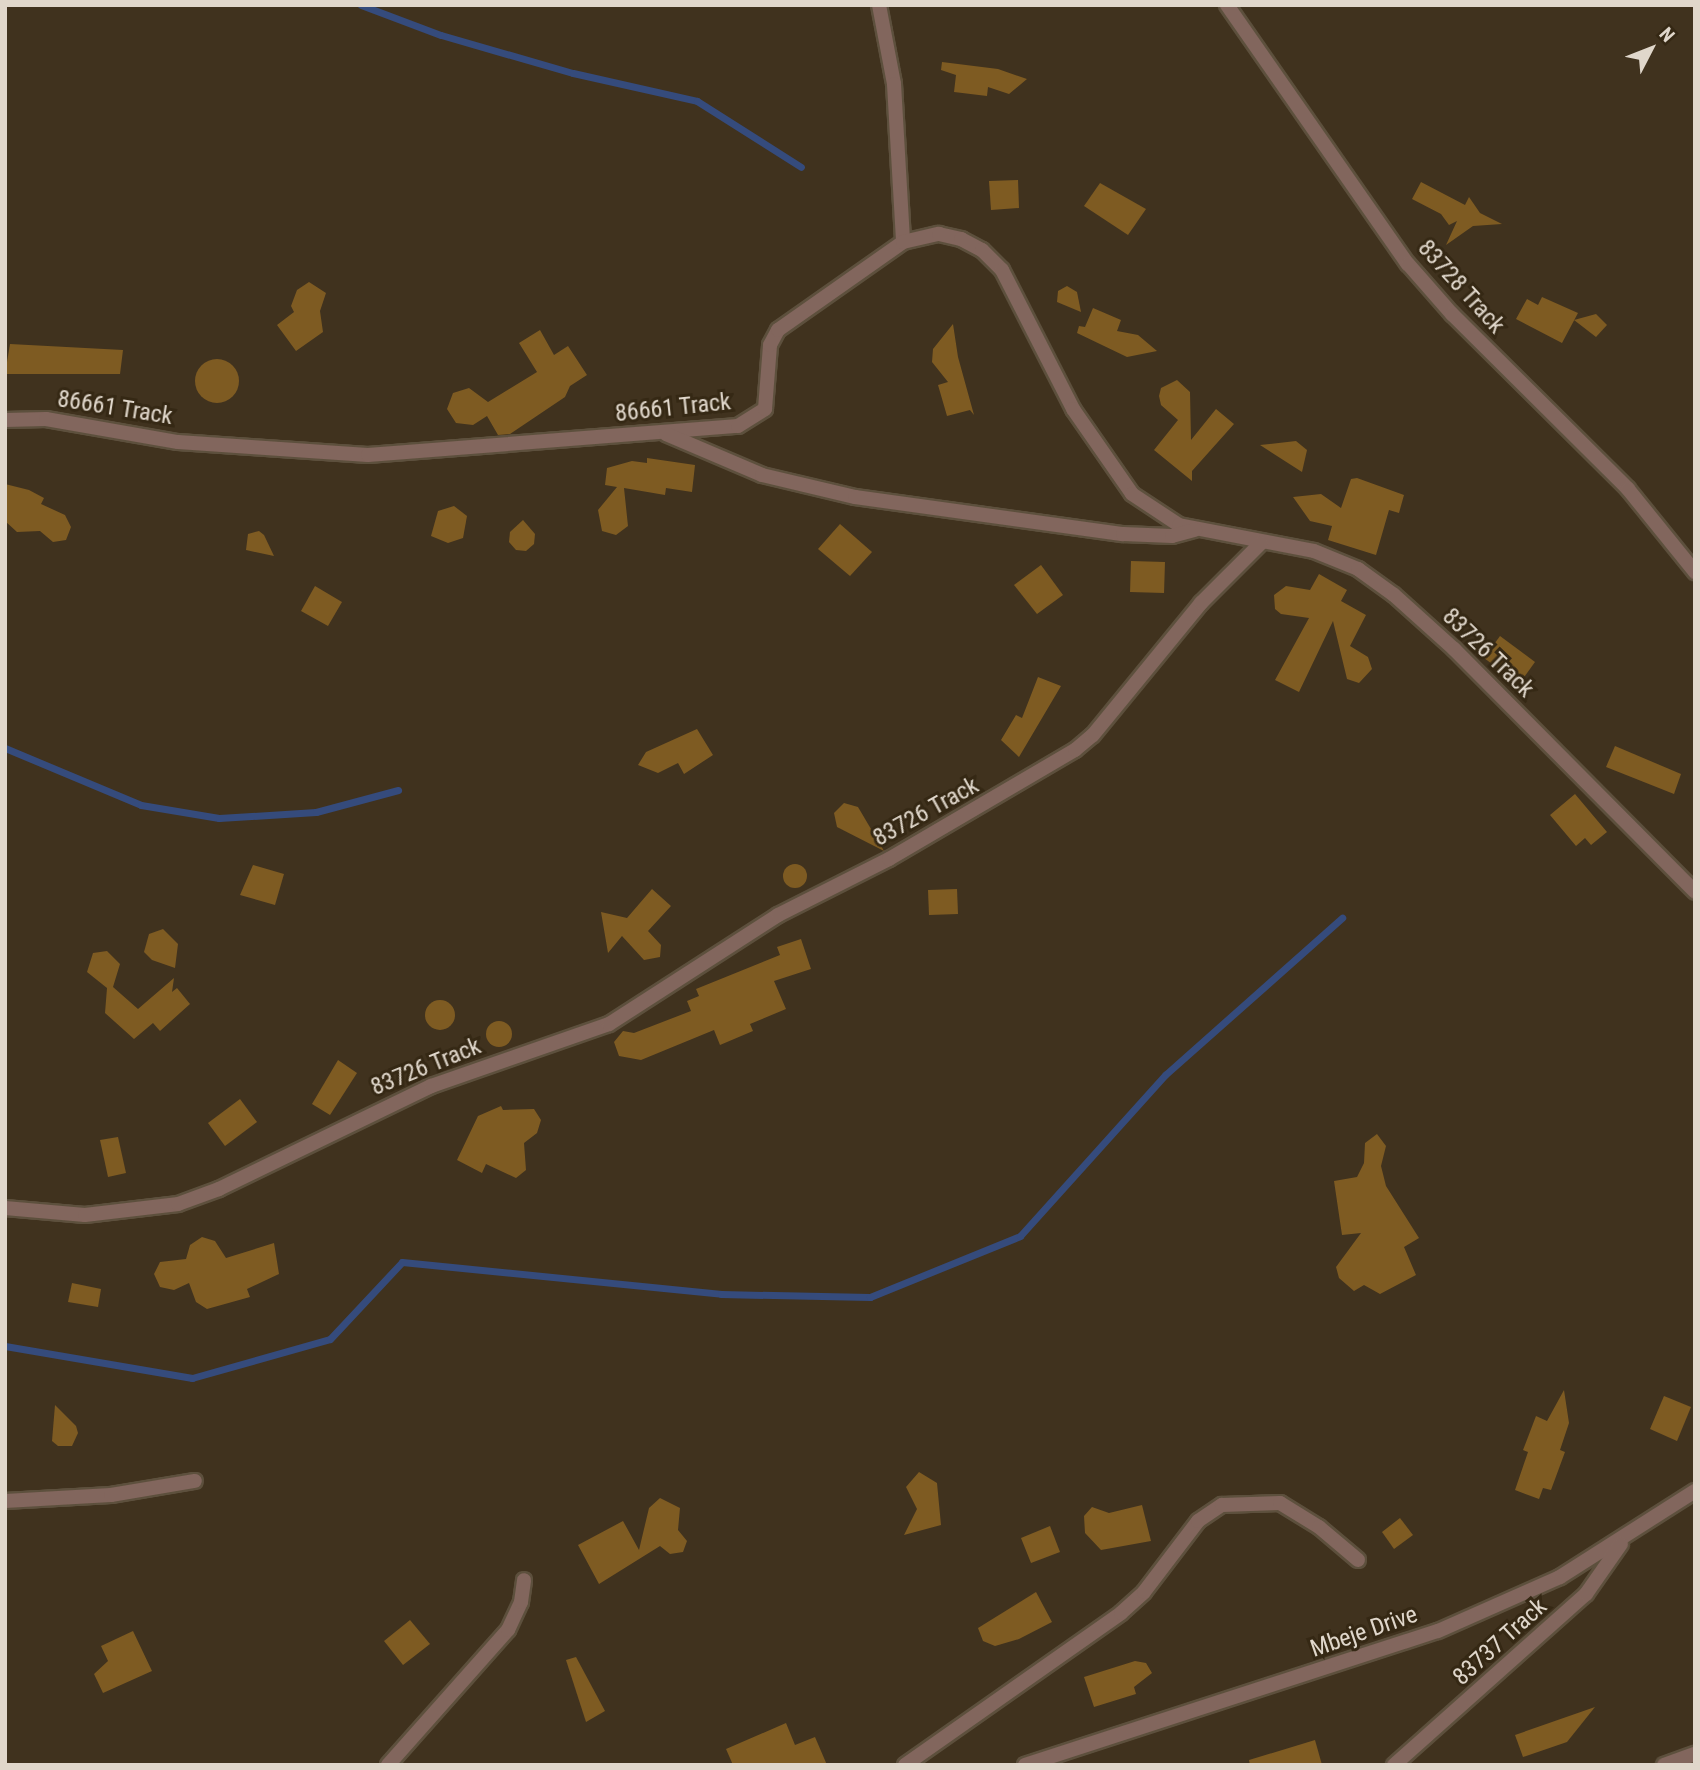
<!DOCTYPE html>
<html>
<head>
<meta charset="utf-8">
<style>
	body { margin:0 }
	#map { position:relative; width:1700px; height:1770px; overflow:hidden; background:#40321e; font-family:"Roboto Condensed",sans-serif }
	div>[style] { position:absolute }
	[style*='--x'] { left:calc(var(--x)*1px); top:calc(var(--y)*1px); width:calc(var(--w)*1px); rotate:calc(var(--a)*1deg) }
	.stream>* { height:7px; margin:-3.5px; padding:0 3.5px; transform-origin:3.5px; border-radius:3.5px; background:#354b7c }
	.building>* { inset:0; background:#7e5b22 }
	.round { border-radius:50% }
	.roads { filter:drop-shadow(2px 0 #5d503d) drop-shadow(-2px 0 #5d503d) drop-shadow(0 2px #5d503d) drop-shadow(0 -2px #5d503d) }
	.minor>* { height:14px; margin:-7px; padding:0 7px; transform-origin:7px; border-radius:7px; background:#82665d }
	.tertiary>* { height:14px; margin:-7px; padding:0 7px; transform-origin:7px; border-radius:7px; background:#82665d }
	span { translate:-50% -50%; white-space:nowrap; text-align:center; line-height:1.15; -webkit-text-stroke:6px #352814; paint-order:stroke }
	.street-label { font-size:24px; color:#e0d7cb }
	.frame { position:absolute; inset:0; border:7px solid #e0d7cb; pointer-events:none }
	.north { position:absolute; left:1616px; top:14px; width:70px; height:70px; -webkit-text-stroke:5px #352814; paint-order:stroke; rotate:48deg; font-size:19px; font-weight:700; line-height:28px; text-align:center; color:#e0d7cb }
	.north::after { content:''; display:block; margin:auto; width:24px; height:32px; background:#e0d7cb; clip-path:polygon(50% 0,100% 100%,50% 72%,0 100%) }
</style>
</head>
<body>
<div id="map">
	<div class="stream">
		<i style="--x:361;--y:5;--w:85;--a:20.6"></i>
		<i style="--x:441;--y:35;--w:137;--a:16.1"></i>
		<i style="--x:573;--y:73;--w:127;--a:12.7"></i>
		<i style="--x:697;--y:101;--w:123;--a:32.4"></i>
		<i style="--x:5;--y:748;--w:147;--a:22.7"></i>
		<i style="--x:141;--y:805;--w:79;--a:9.5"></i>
		<i style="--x:219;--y:818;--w:97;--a:-3.5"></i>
		<i style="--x:316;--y:812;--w:85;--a:-15"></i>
		<i style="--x:5;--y:1346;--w:190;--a:9.7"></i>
		<i style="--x:192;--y:1378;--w:143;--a:-15.8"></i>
		<i style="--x:330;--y:1339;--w:105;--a:-46.9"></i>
		<i style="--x:402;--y:1262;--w:321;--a:5.7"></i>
		<i style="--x:721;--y:1294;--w:149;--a:1.2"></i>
		<i style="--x:870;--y:1297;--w:162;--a:-22.1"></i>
		<i style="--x:1020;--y:1236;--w:217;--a:-48"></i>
		<i style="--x:1165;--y:1075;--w:237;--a:-41.6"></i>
	</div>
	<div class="building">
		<i style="clip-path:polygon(942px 62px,998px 69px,1027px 79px,1009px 94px,988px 87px,987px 96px,954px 92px,956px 75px,941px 70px)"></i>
		<i style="clip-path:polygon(1018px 180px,1019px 208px,991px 210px,989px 181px)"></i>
		<i style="clip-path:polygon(1421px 182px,1465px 205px,1469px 197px,1480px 213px,1502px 224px,1473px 226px,1446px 245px,1457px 221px,1449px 225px,1441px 214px,1412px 199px)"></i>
		<i style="clip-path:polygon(1100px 183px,1146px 209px,1128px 235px,1084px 206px)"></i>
		<i style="clip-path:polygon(309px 282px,326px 293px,320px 311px,323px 332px,296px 351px,277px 325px,294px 312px,291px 306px,297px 290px)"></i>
		<i style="clip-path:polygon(1067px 286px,1077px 292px,1081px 312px,1057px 302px,1058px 291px)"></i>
		<i style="clip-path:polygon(1542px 297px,1578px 313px,1562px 343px,1516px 319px,1527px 299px,1538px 305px)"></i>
		<i style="clip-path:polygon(1093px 308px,1121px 320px,1117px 331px,1138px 335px,1157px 351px,1127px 357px,1077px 333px,1079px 326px,1085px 327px)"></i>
		<i style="clip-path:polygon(1596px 314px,1607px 325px,1596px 337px,1574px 320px)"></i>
		<i style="clip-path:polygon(953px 324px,958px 357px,974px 415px,970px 410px,947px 416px,938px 385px,948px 382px,932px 362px,933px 349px)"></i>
		<i style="clip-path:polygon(540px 330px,554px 355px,568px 346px,587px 375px,570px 386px,565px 397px,510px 434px,498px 435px,487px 416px,473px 425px,456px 423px,447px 409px,453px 393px,469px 388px,488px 402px,537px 372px,519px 343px)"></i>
		<i style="clip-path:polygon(10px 344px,123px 350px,120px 374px,5px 374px)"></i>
		<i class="round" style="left:195px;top:359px;width:44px;height:44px"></i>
		<i style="clip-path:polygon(1177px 380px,1190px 392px,1191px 440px,1216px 409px,1234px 424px,1192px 471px,1192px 481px,1154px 450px,1178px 420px,1161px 405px,1159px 396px,1161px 388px)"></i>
		<i style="clip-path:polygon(1296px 441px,1307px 450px,1302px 472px,1260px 445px)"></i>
		<i style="clip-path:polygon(647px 458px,695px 465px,692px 492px,666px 488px,665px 495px,624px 488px,628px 526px,616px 535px,602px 531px,598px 510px,617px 487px,605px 485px,607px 468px,632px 461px,647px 463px)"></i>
		<i style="clip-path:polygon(1357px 478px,1404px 495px,1399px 513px,1389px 510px,1376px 555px,1328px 540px,1332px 526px,1310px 521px,1293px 497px,1321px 494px,1341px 508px,1351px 479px)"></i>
		<i style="clip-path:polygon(5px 484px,29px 490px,44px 498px,41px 504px,65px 515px,71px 527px,66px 540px,53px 542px,40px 531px,17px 532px,5px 521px)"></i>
		<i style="clip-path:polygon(454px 506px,467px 516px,463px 538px,448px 543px,431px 536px,438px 511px)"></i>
		<i style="clip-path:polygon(523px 520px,535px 534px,534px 544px,526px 551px,516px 550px,509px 542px,510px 532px)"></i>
		<i style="clip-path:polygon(840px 524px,872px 552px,850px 576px,818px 549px)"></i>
		<i style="clip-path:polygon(259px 531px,264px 535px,274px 556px,246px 550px,248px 534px)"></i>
		<i style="clip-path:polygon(1131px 561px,1165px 562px,1164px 593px,1130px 592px)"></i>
		<i style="clip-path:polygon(1041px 565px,1063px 595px,1037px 614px,1014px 585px)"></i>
		<i style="clip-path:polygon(1319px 574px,1347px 590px,1341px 601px,1366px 615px,1350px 646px,1368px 657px,1372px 669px,1359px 683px,1347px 679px,1333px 621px,1299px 692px,1275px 680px,1309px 618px,1281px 614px,1275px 609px,1274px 595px,1286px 586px,1310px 590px)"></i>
		<i style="clip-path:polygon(315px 586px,342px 602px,328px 626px,301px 611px)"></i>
		<i style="clip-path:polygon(1500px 636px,1535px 662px,1519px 684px,1484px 658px)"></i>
		<i style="clip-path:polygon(1038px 677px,1061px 686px,1019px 757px,1001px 740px,1016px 715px,1022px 718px)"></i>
		<i style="clip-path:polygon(697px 729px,713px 755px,684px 774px,678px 763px,658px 773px,638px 765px,646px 752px)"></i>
		<i style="clip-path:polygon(1615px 746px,1681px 774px,1674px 794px,1606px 767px)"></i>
		<i style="clip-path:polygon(1575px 794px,1607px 832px,1591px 845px,1585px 838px,1576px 846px,1550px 815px)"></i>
		<i style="clip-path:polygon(844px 803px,858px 807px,884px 851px,837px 827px,834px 813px)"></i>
		<i class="round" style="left:783px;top:864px;width:24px;height:24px"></i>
		<i style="clip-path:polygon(253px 865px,284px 874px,275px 905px,240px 895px)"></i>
		<i style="clip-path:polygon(652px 889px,671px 906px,648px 931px,661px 945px,660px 957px,644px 960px,622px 936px,608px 953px,601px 912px,627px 918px)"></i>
		<i style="clip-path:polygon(957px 889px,958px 914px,929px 915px,928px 890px)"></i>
		<i style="clip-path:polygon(163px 929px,178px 944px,175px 968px,152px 960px,144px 952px,149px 934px)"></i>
		<i style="clip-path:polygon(801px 939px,811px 969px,774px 981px,786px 1009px,750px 1024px,753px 1031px,720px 1045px,714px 1030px,641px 1060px,619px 1056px,614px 1042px,623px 1031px,634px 1033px,691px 1011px,687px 1001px,699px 996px,696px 989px,780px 955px,777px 947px)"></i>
		<i style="clip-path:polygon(107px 951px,120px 964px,113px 987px,138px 1009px,174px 978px,172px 992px,177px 988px,190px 1004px,160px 1031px,153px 1023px,134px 1039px,105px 1013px,107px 988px,87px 972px,93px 953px)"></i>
		<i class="round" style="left:425px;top:1000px;width:30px;height:30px"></i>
		<i class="round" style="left:486px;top:1021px;width:26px;height:26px"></i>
		<i style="clip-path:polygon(338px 1060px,357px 1073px,330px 1115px,312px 1104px)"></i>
		<i style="clip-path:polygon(240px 1099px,257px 1122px,225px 1146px,208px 1123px)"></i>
		<i style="clip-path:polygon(501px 1106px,503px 1110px,534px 1109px,541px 1120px,537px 1133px,524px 1143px,526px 1170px,516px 1178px,486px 1164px,482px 1173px,457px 1160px,478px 1116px)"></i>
		<i style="clip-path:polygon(1377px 1134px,1386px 1146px,1381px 1166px,1386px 1186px,1419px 1238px,1404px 1247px,1416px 1275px,1380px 1294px,1364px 1285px,1354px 1291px,1339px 1278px,1336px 1267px,1361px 1233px,1342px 1235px,1334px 1181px,1357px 1177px,1364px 1163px,1365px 1143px)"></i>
		<i style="clip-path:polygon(118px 1137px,126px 1173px,108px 1177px,100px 1140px)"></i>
		<i style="clip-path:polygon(202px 1237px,215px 1241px,226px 1258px,274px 1243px,279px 1274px,247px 1289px,250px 1297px,207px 1309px,196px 1302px,189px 1283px,174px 1290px,160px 1287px,154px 1274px,160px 1262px,186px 1259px,190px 1245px)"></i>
		<i style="clip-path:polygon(72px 1283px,101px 1289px,98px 1307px,68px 1302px)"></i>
		<i style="clip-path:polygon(1564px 1390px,1569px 1423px,1560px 1450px,1565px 1452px,1551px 1490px,1543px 1488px,1539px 1499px,1515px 1490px,1528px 1452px,1523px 1450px,1536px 1416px,1547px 1421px)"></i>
		<i style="clip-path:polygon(1664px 1396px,1691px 1407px,1677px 1441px,1650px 1429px)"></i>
		<i style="clip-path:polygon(55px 1405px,76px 1426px,78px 1433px,72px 1446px,58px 1446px,52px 1441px)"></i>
		<i style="clip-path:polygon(919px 1472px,937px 1483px,941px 1525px,904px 1535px,917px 1509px,906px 1487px)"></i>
		<i style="clip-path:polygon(660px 1498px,680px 1508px,678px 1530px,687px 1541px,683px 1552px,670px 1554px,660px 1546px,599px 1584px,578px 1545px,623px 1521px,639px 1550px,649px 1508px)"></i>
		<i style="clip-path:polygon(1142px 1505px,1151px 1541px,1101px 1550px,1085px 1533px,1084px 1516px,1092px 1507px,1109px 1513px)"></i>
		<i style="clip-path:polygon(1400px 1518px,1413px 1535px,1394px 1549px,1382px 1532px)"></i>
		<i style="clip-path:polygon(1050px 1526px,1060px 1552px,1031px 1563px,1021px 1538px)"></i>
		<i style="clip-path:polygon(1036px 1592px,1052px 1622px,1019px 1639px,995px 1646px,983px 1641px,978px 1628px)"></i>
		<i style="clip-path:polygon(410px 1620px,430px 1644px,403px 1665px,384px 1641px)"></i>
		<i style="clip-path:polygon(133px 1631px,152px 1671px,103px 1693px,94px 1674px,108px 1661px,101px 1646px)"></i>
		<i style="clip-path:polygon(576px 1657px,605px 1711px,586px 1722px,566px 1660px)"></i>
		<i style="clip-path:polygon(1135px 1661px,1146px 1663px,1152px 1673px,1134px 1687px,1136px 1694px,1094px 1707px,1084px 1677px)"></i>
		<i style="clip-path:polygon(1595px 1707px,1567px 1742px,1523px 1757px,1515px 1735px)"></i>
		<i style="clip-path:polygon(786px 1723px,795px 1745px,815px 1737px,827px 1765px,733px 1765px,726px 1749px)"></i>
		<i style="clip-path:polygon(1315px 1740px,1322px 1765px,1250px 1765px,1249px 1760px)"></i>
	</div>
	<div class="roads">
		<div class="minor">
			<i style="--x:879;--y:5;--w:80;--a:79.2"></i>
			<i style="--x:894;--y:84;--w:158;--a:86.7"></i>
			<i style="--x:5;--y:420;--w:41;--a:-1.4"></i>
			<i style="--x:46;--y:419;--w:134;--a:9.9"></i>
			<i style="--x:178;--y:442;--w:190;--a:3.9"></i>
			<i style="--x:368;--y:455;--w:371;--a:-4.5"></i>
			<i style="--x:738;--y:426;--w:32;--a:-32"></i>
			<i style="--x:765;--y:409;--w:64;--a:-85.5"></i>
			<i style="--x:770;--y:345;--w:17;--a:-62"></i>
			<i style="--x:778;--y:330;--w:153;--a:-35.1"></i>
			<i style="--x:903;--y:242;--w:37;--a:-13"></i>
			<i style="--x:939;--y:234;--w:23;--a:13"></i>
			<i style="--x:961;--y:239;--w:24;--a:28"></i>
			<i style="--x:982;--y:250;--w:28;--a:45"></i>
			<i style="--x:1002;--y:270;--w:156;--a:62.9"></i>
			<i style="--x:1073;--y:409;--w:103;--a:55.2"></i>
			<i style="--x:1132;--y:494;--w:56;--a:33.4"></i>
			<i style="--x:1179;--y:525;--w:137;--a:10.9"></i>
			<i style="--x:1314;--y:551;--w:48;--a:22.2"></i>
			<i style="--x:1358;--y:569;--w:44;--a:35.8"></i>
			<i style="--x:1394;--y:595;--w:81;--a:42"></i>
			<i style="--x:1454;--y:649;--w:342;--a:45.2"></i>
			<i style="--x:666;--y:434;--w:104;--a:23.1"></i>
			<i style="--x:762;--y:475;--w:96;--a:13.3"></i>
			<i style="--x:855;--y:497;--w:271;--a:7.9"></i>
			<i style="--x:1123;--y:534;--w:49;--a:2.3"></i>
			<i style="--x:1172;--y:536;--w:24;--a:-15"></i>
			<i style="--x:5;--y:1208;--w:80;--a:5"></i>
			<i style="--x:85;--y:1215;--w:94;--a:-6.7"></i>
			<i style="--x:178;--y:1204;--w:44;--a:-20.1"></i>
			<i style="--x:219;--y:1189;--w:236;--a:-25.9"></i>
			<i style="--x:431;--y:1086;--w:188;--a:-19.2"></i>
			<i style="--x:609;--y:1024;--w:201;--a:-32.8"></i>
			<i style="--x:778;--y:915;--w:124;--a:-26.8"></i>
			<i style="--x:889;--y:859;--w:216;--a:-30.4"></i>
			<i style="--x:1075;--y:750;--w:23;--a:-40"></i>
			<i style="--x:1093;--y:735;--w:171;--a:-50.7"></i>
			<i style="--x:1201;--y:603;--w:85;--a:-45"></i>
			<i style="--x:5;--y:1501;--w:106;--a:-3.2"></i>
			<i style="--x:111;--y:1495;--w:85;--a:-9.5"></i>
			<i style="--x:388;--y:1765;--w:181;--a:-48.4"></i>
			<i style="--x:508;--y:1630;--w:31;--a:-65"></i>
			<i style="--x:521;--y:1602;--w:22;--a:-82"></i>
			<i style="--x:905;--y:1765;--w:264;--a:-35.1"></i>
			<i style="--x:1121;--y:1613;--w:31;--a:-42"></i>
			<i style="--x:1144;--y:1592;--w:89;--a:-52.7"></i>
			<i style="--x:1198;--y:1521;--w:29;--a:-34"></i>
			<i style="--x:1222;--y:1505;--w:58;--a:-2"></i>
			<i style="--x:1280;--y:1503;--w:46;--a:31.6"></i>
			<i style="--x:1319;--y:1527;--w:51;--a:40.2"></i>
		</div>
		<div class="tertiary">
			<i style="--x:1227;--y:5;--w:316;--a:55.1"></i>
			<i style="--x:1408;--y:264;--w:67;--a:48.7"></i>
			<i style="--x:1452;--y:314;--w:248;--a:44.8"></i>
			<i style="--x:1628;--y:489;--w:107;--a:51.1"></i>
			<i style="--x:1025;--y:1765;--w:434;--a:-18"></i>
			<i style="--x:1438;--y:1631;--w:133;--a:-23.9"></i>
			<i style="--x:1560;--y:1577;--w:160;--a:-32.5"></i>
			<i style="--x:1394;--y:1765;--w:257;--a:-41.7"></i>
			<i style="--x:1586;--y:1594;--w:61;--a:-55"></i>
			<i style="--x:1664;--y:1765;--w:33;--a:-20"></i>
		</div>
	</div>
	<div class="street-label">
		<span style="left:1461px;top:287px;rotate:48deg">83728 Track</span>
		<span style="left:115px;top:408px;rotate:9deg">86661 Track</span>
		<span style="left:673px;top:408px;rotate:-6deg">86661 Track</span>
		<span style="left:1488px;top:653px;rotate:44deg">83726 Track</span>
		<span style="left:926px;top:812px;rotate:-29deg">83726 Track</span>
		<span style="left:426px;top:1067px;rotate:-22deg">83726 Track</span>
		<span style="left:1364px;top:1632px;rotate:-19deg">Mbeje Drive</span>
		<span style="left:1500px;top:1642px;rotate:-42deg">83737 Track</span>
	</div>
	<div class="frame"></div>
	<div class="north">N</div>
</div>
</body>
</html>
